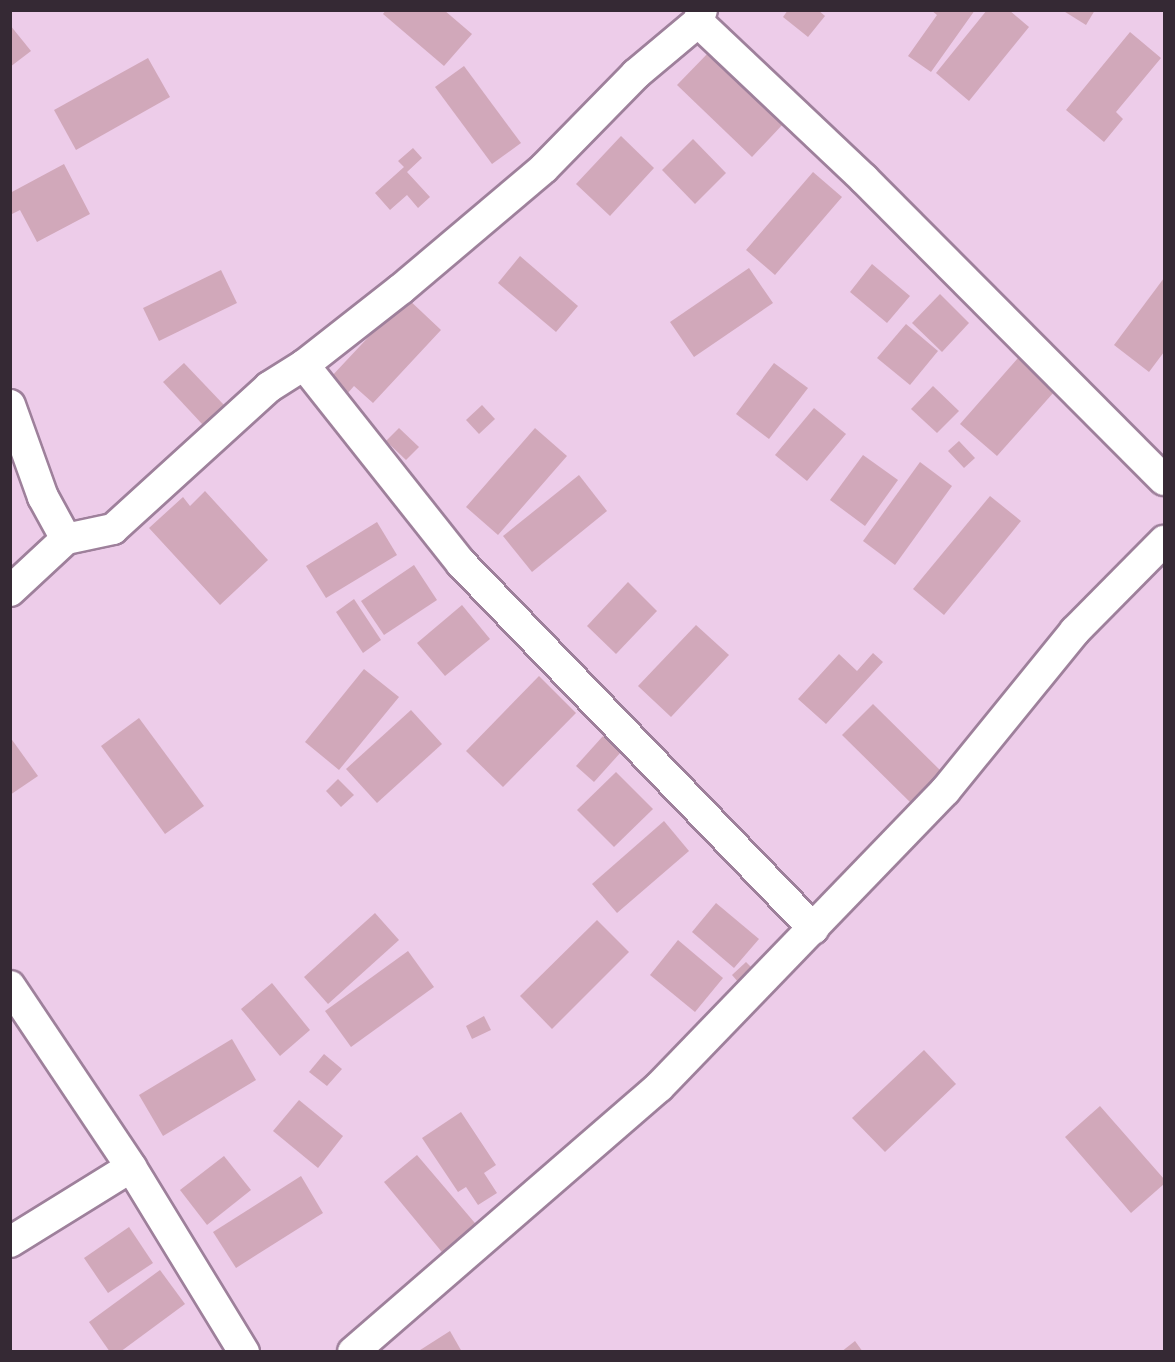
<!DOCTYPE html>
<html>
<head>
<meta charset="utf-8">
<style>
	body { margin:0 }
	#map { position:relative; width:1175px; height:1362px; overflow:hidden; background:#edcce9; font-family:"Fira Sans Condensed",sans-serif }
	div>[style] { position:absolute }
	[style*='--x'] { left:calc(var(--x)*1px); top:calc(var(--y)*1px); width:calc(var(--w)*1px); rotate:calc(var(--a)*1deg) }
	.building>* { inset:0; background:#d1a8ba }
	.roads { filter:drop-shadow(2px 0 #9e809b) drop-shadow(-2px 0 #9e809b) drop-shadow(0 2px #9e809b) drop-shadow(0 -2px #9e809b) }
	.minor>* { height:30px; margin:-15px; padding:0 15px; transform-origin:15px; border-radius:15px; background:#fff }
	span { translate:-50% -50%; white-space:nowrap; text-align:center; line-height:1.15; -webkit-text-stroke:5px #edcce9; paint-order:stroke }
	.frame { position:absolute; inset:0; border:12px solid #352934; pointer-events:none }
</style>
</head>
<body>
<div id="map">
	<div class="building">
		<i style="clip-path:polygon(386px 10px,444px 10px,472px 34px,444px 66px,383px 14px)"></i>
		<i style="clip-path:polygon(788px 10px,818px 10px,825px 16px,808px 37px,783px 17px)"></i>
		<i style="clip-path:polygon(931px 10px,975px 10px,931px 72px,908px 56px,937px 15px)"></i>
		<i style="clip-path:polygon(987px 10px,1009px 10px,1029px 27px,969px 101px,936px 73px)"></i>
		<i style="clip-path:polygon(1062px 10px,1095px 10px,1086px 25px)"></i>
		<i style="clip-path:polygon(10px 25px,31px 51px,10px 67px)"></i>
		<i style="clip-path:polygon(1130px 32px,1161px 58px,1116px 112px,1123px 119px,1104px 142px,1066px 110px)"></i>
		<i style="clip-path:polygon(710px 51px,784px 123px,752px 157px,677px 85px)"></i>
		<i style="clip-path:polygon(148px 58px,170px 97px,76px 150px,54px 110px)"></i>
		<i style="clip-path:polygon(464px 66px,521px 143px,492px 164px,435px 87px)"></i>
		<i style="clip-path:polygon(621px 136px,654px 168px,610px 216px,576px 184px)"></i>
		<i style="clip-path:polygon(693px 139px,726px 173px,695px 204px,662px 170px)"></i>
		<i style="clip-path:polygon(413px 148px,422px 158px,407px 172px,430px 197px,418px 208px,407px 195px,390px 210px,375px 193px,404px 167px,398px 161px)"></i>
		<i style="clip-path:polygon(64px 164px,90px 214px,37px 242px,20px 210px,12px 214px,10px 193px)"></i>
		<i style="clip-path:polygon(813px 172px,842px 197px,775px 275px,746px 250px)"></i>
		<i style="clip-path:polygon(520px 256px,578px 306px,556px 332px,498px 283px)"></i>
		<i style="clip-path:polygon(872px 264px,910px 296px,887px 323px,850px 292px)"></i>
		<i style="clip-path:polygon(749px 268px,773px 303px,694px 357px,670px 322px)"></i>
		<i style="clip-path:polygon(221px 270px,237px 303px,159px 341px,143px 308px)"></i>
		<i style="clip-path:polygon(1164px 278px,1164px 352px,1149px 372px,1114px 345px)"></i>
		<i style="clip-path:polygon(940px 294px,969px 323px,942px 352px,912px 323px)"></i>
		<i style="clip-path:polygon(406px 297px,441px 330px,373px 403px,354px 386px,347px 394px,330px 378px)"></i>
		<i style="clip-path:polygon(906px 324px,938px 351px,910px 385px,877px 358px)"></i>
		<i style="clip-path:polygon(1025px 350px,1062px 383px,997px 456px,960px 424px)"></i>
		<i style="clip-path:polygon(184px 363px,224px 405px,203px 425px,163px 382px)"></i>
		<i style="clip-path:polygon(774px 363px,808px 388px,769px 439px,736px 414px)"></i>
		<i style="clip-path:polygon(933px 386px,959px 411px,937px 433px,911px 409px)"></i>
		<i style="clip-path:polygon(482px 405px,495px 419px,479px 434px,466px 420px)"></i>
		<i style="clip-path:polygon(814px 408px,846px 434px,807px 481px,775px 455px)"></i>
		<i style="clip-path:polygon(399px 428px,419px 447px,406px 460px,386px 441px)"></i>
		<i style="clip-path:polygon(535px 428px,567px 456px,498px 535px,466px 507px)"></i>
		<i style="clip-path:polygon(959px 441px,975px 458px,964px 468px,948px 451px)"></i>
		<i style="clip-path:polygon(863px 455px,898px 480px,865px 526px,830px 500px)"></i>
		<i style="clip-path:polygon(920px 462px,952px 486px,895px 565px,863px 541px)"></i>
		<i style="clip-path:polygon(579px 475px,607px 511px,532px 572px,503px 536px)"></i>
		<i style="clip-path:polygon(205px 491px,268px 560px,220px 605px,149px 528px,183px 497px,190px 506px)"></i>
		<i style="clip-path:polygon(990px 496px,1021px 521px,944px 615px,913px 589px)"></i>
		<i style="clip-path:polygon(377px 522px,397px 555px,326px 598px,306px 566px)"></i>
		<i style="clip-path:polygon(414px 565px,437px 600px,384px 635px,361px 601px)"></i>
		<i style="clip-path:polygon(628px 582px,657px 611px,616px 654px,587px 626px)"></i>
		<i style="clip-path:polygon(354px 599px,381px 640px,363px 653px,336px 612px)"></i>
		<i style="clip-path:polygon(462px 605px,490px 639px,445px 676px,417px 643px)"></i>
		<i style="clip-path:polygon(696px 625px,729px 655px,671px 717px,638px 686px)"></i>
		<i style="clip-path:polygon(873px 653px,883px 662px,826px 724px,798px 699px,839px 654px,857px 671px)"></i>
		<i style="clip-path:polygon(364px 669px,399px 697px,339px 770px,305px 742px)"></i>
		<i style="clip-path:polygon(539px 676px,576px 713px,503px 787px,466px 751px)"></i>
		<i style="clip-path:polygon(873px 704px,945px 775px,914px 806px,842px 735px)"></i>
		<i style="clip-path:polygon(411px 710px,442px 744px,377px 803px,346px 769px)"></i>
		<i style="clip-path:polygon(139px 718px,204px 806px,165px 834px,101px 746px)"></i>
		<i style="clip-path:polygon(603px 736px,621px 752px,594px 782px,576px 766px)"></i>
		<i style="clip-path:polygon(10px 737px,38px 776px,10px 795px)"></i>
		<i style="clip-path:polygon(616px 772px,653px 809px,614px 847px,577px 810px)"></i>
		<i style="clip-path:polygon(338px 779px,354px 795px,341px 807px,326px 791px)"></i>
		<i style="clip-path:polygon(664px 821px,689px 851px,617px 913px,592px 884px)"></i>
		<i style="clip-path:polygon(716px 903px,759px 939px,734px 968px,692px 932px)"></i>
		<i style="clip-path:polygon(375px 913px,399px 940px,328px 1004px,304px 977px)"></i>
		<i style="clip-path:polygon(597px 920px,629px 952px,552px 1029px,520px 996px)"></i>
		<i style="clip-path:polygon(678px 940px,723px 978px,695px 1012px,650px 975px)"></i>
		<i style="clip-path:polygon(408px 951px,434px 987px,351px 1047px,325px 1011px)"></i>
		<i style="clip-path:polygon(746px 962px,761px 977px,746px 991px,732px 975px)"></i>
		<i style="clip-path:polygon(272px 983px,310px 1030px,280px 1056px,241px 1009px)"></i>
		<i style="clip-path:polygon(484px 1016px,491px 1030px,472px 1039px,466px 1026px)"></i>
		<i style="clip-path:polygon(232px 1039px,256px 1080px,163px 1136px,139px 1095px)"></i>
		<i style="clip-path:polygon(924px 1050px,956px 1084px,885px 1152px,852px 1118px)"></i>
		<i style="clip-path:polygon(324px 1054px,342px 1069px,327px 1086px,309px 1072px)"></i>
		<i style="clip-path:polygon(299px 1100px,343px 1136px,318px 1168px,273px 1131px)"></i>
		<i style="clip-path:polygon(1100px 1106px,1164px 1179px,1164px 1184px,1131px 1213px,1065px 1137px)"></i>
		<i style="clip-path:polygon(461px 1112px,496px 1165px,484px 1173px,497px 1193px,478px 1205px,466px 1187px,458px 1192px,422px 1138px)"></i>
		<i style="clip-path:polygon(417px 1155px,480px 1229px,446px 1257px,384px 1182px)"></i>
		<i style="clip-path:polygon(224px 1156px,251px 1190px,207px 1225px,180px 1190px)"></i>
		<i style="clip-path:polygon(301px 1176px,323px 1213px,236px 1268px,213px 1232px)"></i>
		<i style="clip-path:polygon(129px 1227px,153px 1263px,108px 1293px,84px 1258px)"></i>
		<i style="clip-path:polygon(160px 1270px,185px 1304px,120px 1352px,110px 1352px,89px 1322px)"></i>
		<i style="clip-path:polygon(450px 1331px,462px 1352px,417px 1352px)"></i>
		<i style="clip-path:polygon(855px 1341px,863px 1352px,841px 1352px)"></i>
	</div>
	<div class="roads">
		<div class="minor">
			<i style="--x:698;--y:22;--w:228;--a:43.4"></i>
			<i style="--x:864;--y:179;--w:425;--a:45.1"></i>
			<i style="--x:304;--y:365;--w:253;--a:51.6"></i>
			<i style="--x:461;--y:563;--w:508;--a:46.04"></i>
			<i style="--x:10;--y:405;--w:98;--a:70.3"></i>
			<i style="--x:43;--y:497;--w:48;--a:61.3"></i>
			<i style="--x:10;--y:591;--w:76;--a:-42.9"></i>
			<i style="--x:66;--y:539;--w:48;--a:-12"></i>
			<i style="--x:113;--y:529;--w:211;--a:-42.3"></i>
			<i style="--x:269;--y:387;--w:41;--a:-32.2"></i>
			<i style="--x:304;--y:365;--w:123;--a:-38.1"></i>
			<i style="--x:401;--y:289;--w:187;--a:-40.2"></i>
			<i style="--x:544;--y:168;--w:132;--a:-45.6"></i>
			<i style="--x:636;--y:74;--w:81;--a:-40"></i>
			<i style="--x:698;--y:22;--w:13;--a:-72"></i>
			<i style="--x:10;--y:986;--w:218;--a:56.2"></i>
			<i style="--x:131;--y:1167;--w:217;--a:58.6"></i>
			<i style="--x:10;--y:1242;--w:142;--a:-31.8"></i>
			<i style="--x:353;--y:1352;--w:405;--a:-40.9"></i>
			<i style="--x:659;--y:1087;--w:412;--a:-46"></i>
			<i style="--x:945;--y:791;--w:206;--a:-50.9"></i>
			<i style="--x:1075;--y:631;--w:127;--a:-45.3"></i>
		</div>
	</div>
	<div class="frame"></div>
</div>
</body>
</html>
